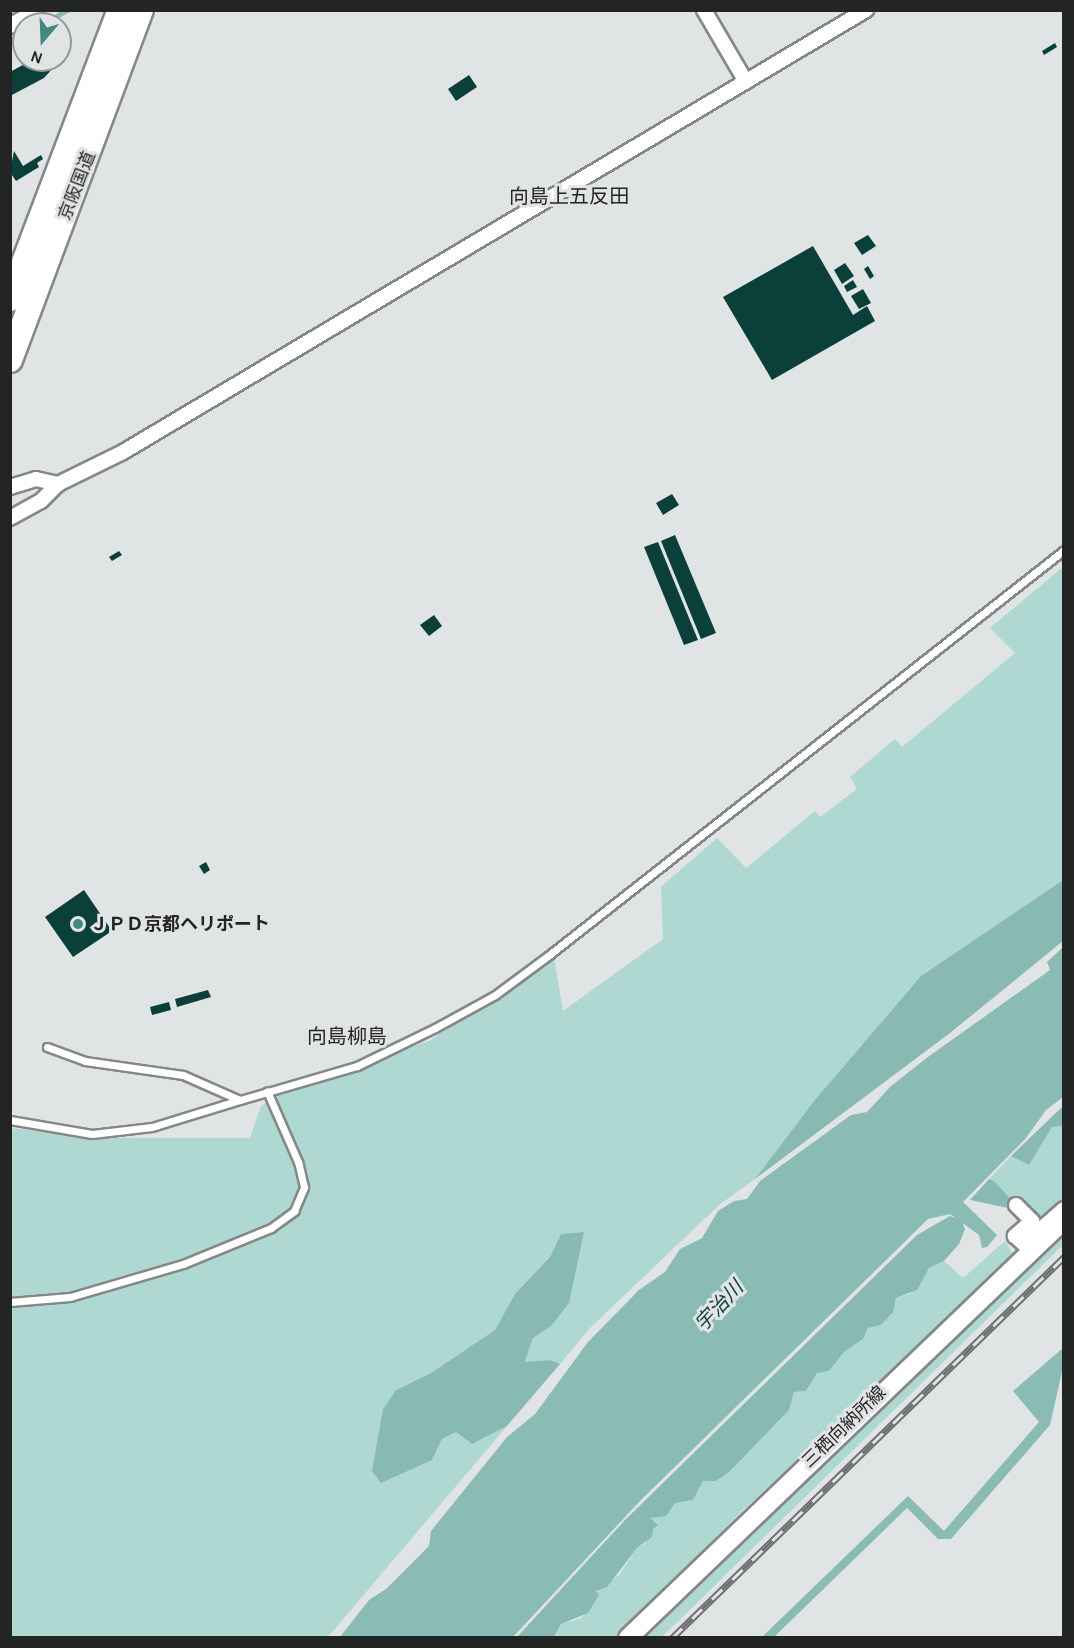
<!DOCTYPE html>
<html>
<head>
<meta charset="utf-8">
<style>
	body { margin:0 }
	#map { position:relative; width:1074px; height:1648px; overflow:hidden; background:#e1e4e4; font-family:Karla,"Noto Sans JP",sans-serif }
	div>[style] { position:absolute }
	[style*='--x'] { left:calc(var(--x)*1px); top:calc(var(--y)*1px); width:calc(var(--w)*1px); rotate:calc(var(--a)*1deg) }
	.green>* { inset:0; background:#b0d8d3 }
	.forest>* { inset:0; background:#88b9b3 }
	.water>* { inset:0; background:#8abbb5 }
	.stream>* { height:4.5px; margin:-2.25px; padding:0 2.25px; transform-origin:2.25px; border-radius:2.25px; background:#8abbb5 }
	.building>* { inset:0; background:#0b3f3a }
	.roads { filter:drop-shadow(2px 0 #848887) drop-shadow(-2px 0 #848887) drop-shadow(0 2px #848887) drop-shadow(0 -2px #848887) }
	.lane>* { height:7px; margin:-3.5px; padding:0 3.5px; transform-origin:3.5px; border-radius:3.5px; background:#fff }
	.street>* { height:14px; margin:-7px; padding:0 7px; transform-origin:7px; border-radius:7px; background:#fff }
	.secondary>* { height:18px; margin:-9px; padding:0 9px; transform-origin:9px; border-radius:9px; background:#fff }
	.highway>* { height:24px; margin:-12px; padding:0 12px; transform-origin:12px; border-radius:12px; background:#fff }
	.rail>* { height:7px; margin-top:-3.5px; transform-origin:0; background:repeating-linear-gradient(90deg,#e1e4e4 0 14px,#6f7271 0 28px); box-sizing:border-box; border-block:2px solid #6f7271 }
	.dots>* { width:16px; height:16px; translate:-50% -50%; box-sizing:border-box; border:3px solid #e1e4e4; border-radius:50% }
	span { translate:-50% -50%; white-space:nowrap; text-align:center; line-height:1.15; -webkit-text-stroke:6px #e1e4e4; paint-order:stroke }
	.street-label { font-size:18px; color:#232524 }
	.poi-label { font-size:18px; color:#232524; font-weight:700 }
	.left { translate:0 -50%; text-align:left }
	.neighbourhood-label { font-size:20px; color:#232524 }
	.water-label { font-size:20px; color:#103e3a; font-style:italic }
	.frame { position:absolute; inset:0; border:12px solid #232524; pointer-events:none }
	.north { position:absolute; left:12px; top:12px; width:60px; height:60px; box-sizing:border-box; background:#e1e4e4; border:2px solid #959897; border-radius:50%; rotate:199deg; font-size:16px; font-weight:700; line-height:24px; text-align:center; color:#232524 }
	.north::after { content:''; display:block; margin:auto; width:21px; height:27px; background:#438982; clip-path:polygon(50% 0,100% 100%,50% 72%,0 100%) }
</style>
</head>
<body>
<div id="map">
	<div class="green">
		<i style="clip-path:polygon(1063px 567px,1063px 880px,921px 976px,814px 1101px,755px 1179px,719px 1205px,590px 1328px,560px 1364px,550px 1360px,525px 1363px,533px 1338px,551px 1326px,576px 1265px,584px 1232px,561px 1234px,550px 1257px,515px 1294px,495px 1330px,431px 1373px,396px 1390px,383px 1409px,380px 1437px,432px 1460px,442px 1439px,456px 1432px,472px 1444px,507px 1426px,328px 1637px,11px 1637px,10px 1128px,103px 1138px,250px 1138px,261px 1106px,279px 1094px,429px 1041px,554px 958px,563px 1011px,663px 939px,661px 887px,717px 838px,746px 868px,815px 811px,820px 817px,857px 789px,850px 777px,895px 739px,902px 747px,1015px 653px,990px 628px)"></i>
		<i style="clip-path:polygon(1063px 1126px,1063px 1209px,1024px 1244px,1032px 1221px,989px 1179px,1011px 1156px,1029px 1165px,1052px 1127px)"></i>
		<i style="clip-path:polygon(1063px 1229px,1063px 1245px,662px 1637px,643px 1638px,694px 1583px)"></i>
		<i style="clip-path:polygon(1005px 1241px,1014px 1256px,742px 1511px,617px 1637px,554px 1638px,561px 1624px,582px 1618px,596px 1592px,619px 1575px,637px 1548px,646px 1543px,650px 1518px,671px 1509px,674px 1503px,693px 1500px,703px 1481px,777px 1423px,789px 1410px,794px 1392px,806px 1391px,817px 1373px,829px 1371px,844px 1352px,863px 1339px,868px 1328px,892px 1312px,896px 1298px,910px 1294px,929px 1268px,944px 1261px,963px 1278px)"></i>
	</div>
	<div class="forest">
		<i style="clip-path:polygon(1063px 880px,1063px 941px,950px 1033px,755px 1179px,814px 1101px,921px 976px)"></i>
		<i style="clip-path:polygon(1063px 1106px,1063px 1126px,1052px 1127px,1029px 1165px,1011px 1156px)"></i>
		<i style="clip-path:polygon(989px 1179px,995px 1182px,1016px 1205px,1008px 1208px,970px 1200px)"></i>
		<i style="clip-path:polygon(950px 1216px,961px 1220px,965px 1229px,959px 1244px,944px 1261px,929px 1268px,917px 1290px,896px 1298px,893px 1312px,881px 1325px,868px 1328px,863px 1339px,844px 1352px,829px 1371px,817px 1373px,806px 1391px,794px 1392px,789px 1410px,729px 1472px,716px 1481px,703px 1481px,693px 1500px,675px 1503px,666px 1516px,650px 1518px,658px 1525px,653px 1529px,652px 1537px,637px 1548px,607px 1587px,596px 1591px,599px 1595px,588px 1613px,561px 1624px,554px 1637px,517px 1637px,625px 1520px,917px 1235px)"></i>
		<i style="clip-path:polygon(584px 1232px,569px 1303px,551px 1326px,533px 1338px,525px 1362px,550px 1360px,560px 1364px,507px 1426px,472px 1444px,456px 1432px,442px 1439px,432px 1460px,381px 1483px,372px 1471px,383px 1409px,396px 1390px,431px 1373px,495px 1330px,515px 1294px,550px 1257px,561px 1234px)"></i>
	</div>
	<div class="water">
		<i style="clip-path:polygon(1063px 947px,1063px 1097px,1046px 1110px,1026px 1138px,963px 1202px,997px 1235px,987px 1247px,982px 1248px,979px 1235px,950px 1214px,928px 1219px,640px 1501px,513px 1637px,340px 1637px,369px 1600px,386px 1589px,429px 1546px,431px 1531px,507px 1437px,535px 1414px,588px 1342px,639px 1290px,665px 1272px,680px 1249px,702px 1238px,718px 1211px,734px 1201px,747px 1199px,760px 1181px,851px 1115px,867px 1112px,891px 1086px,928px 1057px,1050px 970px,1047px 962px)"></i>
		<i style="clip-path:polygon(1063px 1348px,1063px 1367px,1050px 1425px,951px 1539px,938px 1539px,907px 1508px,774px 1637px,762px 1637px,908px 1496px,944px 1531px,1039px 1422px,1013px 1391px)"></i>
	</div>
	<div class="stream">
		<i style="--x:42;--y:24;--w:29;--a:-29"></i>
		<i style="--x:10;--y:41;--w:16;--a:-27"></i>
	</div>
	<div class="building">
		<i style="clip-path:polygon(1055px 43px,1057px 47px,1044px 55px,1042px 51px)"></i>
		<i style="clip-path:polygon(60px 48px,64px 56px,44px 78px,10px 96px,10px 72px,32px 60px,60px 60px)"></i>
		<i style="clip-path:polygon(469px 75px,477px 87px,456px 101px,448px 89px)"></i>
		<i style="clip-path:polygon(14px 151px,23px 166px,41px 155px,43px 159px,37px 163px,39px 167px,16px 181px,10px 172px)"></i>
		<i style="clip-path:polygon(868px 235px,876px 246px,862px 255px,854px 243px)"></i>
		<i style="clip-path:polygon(813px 246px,853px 315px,867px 306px,875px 321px,772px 380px,723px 297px)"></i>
		<i style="clip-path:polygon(845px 263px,854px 276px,842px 284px,834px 270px)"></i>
		<i style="clip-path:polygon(868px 266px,874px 276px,870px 279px,864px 269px)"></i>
		<i style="clip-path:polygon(853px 280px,857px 287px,847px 292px,844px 286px)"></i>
		<i style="clip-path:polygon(863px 289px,871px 303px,859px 309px,851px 296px)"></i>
		<i style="clip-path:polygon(672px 494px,679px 505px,663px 515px,656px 503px)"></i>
		<i style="clip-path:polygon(675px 535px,716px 633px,701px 639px,661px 541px)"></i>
		<i style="clip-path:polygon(658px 542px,698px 640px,684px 645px,644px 547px)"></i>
		<i style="clip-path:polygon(119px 551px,122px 555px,112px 561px,109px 557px)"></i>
		<i style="clip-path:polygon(434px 615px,442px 626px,429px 636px,420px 625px)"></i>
		<i style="clip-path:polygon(206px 862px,210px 870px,204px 874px,199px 866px)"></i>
		<i style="clip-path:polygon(84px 890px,112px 931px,73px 957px,45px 917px)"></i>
		<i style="clip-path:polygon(208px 990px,211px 997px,177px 1007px,175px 999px)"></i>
		<i style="clip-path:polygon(169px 1002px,171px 1010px,152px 1015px,150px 1007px)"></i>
	</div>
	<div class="roads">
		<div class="lane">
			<i style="--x:47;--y:1047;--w:40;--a:20.2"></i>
			<i style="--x:85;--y:1061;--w:99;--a:8.1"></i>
			<i style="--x:183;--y:1075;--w:62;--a:23.7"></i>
			<i style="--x:240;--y:1100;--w:122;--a:-16.2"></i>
			<i style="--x:357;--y:1066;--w:87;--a:-26"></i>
			<i style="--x:435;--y:1028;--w:68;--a:-28.8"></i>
			<i style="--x:495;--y:995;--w:67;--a:-36.5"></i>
			<i style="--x:549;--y:955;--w:655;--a:-38.18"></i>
			<i style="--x:10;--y:1120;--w:83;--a:9.7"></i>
			<i style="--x:92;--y:1134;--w:60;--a:-6.7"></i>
			<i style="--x:152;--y:1127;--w:92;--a:-17.1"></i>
			<i style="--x:10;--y:1302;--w:60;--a:-4.8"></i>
			<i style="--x:70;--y:1297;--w:118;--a:-16.3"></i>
			<i style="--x:183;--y:1264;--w:95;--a:-22.2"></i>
			<i style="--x:271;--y:1228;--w:29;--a:-36"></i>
			<i style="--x:294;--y:1211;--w:26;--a:-67"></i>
			<i style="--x:304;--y:1187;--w:26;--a:-103"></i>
			<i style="--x:298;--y:1162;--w:77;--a:-113.6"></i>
		</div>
		<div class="street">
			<i style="--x:704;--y:10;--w:83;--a:59.7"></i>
			<i style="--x:10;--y:26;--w:31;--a:-31"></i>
			<i style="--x:10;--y:487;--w:27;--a:-17"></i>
			<i style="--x:36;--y:479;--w:23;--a:13"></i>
			<i style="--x:10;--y:518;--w:35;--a:-29"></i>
			<i style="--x:41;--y:501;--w:24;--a:-45"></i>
			<i style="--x:58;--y:484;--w:72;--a:-26.2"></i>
			<i style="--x:123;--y:452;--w:865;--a:-30.75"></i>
			<i style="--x:1016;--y:1205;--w:23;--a:45"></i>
			<i style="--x:1032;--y:1221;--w:23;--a:139"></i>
			<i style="--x:1015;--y:1236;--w:12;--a:42"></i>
			<i style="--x:1024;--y:1244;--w:53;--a:-41.2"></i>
		</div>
		<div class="secondary">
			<i style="--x:628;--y:1638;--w:604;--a:-43.79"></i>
		</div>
		<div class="highway">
			<i style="--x:10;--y:299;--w:309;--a:-69.2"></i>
			<i style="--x:10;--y:360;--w:374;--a:-69.5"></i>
		</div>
	</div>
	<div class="rail">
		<i style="--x:672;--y:1638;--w:547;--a:-44.18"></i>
	</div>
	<div class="dots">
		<i style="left:78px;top:924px;background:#438982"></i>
	</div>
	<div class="street-label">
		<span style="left:77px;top:186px;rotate:-69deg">京阪国道</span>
		<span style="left:844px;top:1427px;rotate:-44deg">三栖向納所線</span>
	</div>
	<div class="poi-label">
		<span class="left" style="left:90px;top:924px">ＪＰＤ京都ヘリポート</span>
	</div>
	<div class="neighbourhood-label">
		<span style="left:569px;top:196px">向島上五反田</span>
		<span style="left:347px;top:1036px">向島柳島</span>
	</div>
	<div class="water-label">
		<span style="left:719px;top:1306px;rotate:-47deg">宇治川</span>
	</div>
	<div class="frame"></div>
	<div class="north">N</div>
</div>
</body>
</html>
